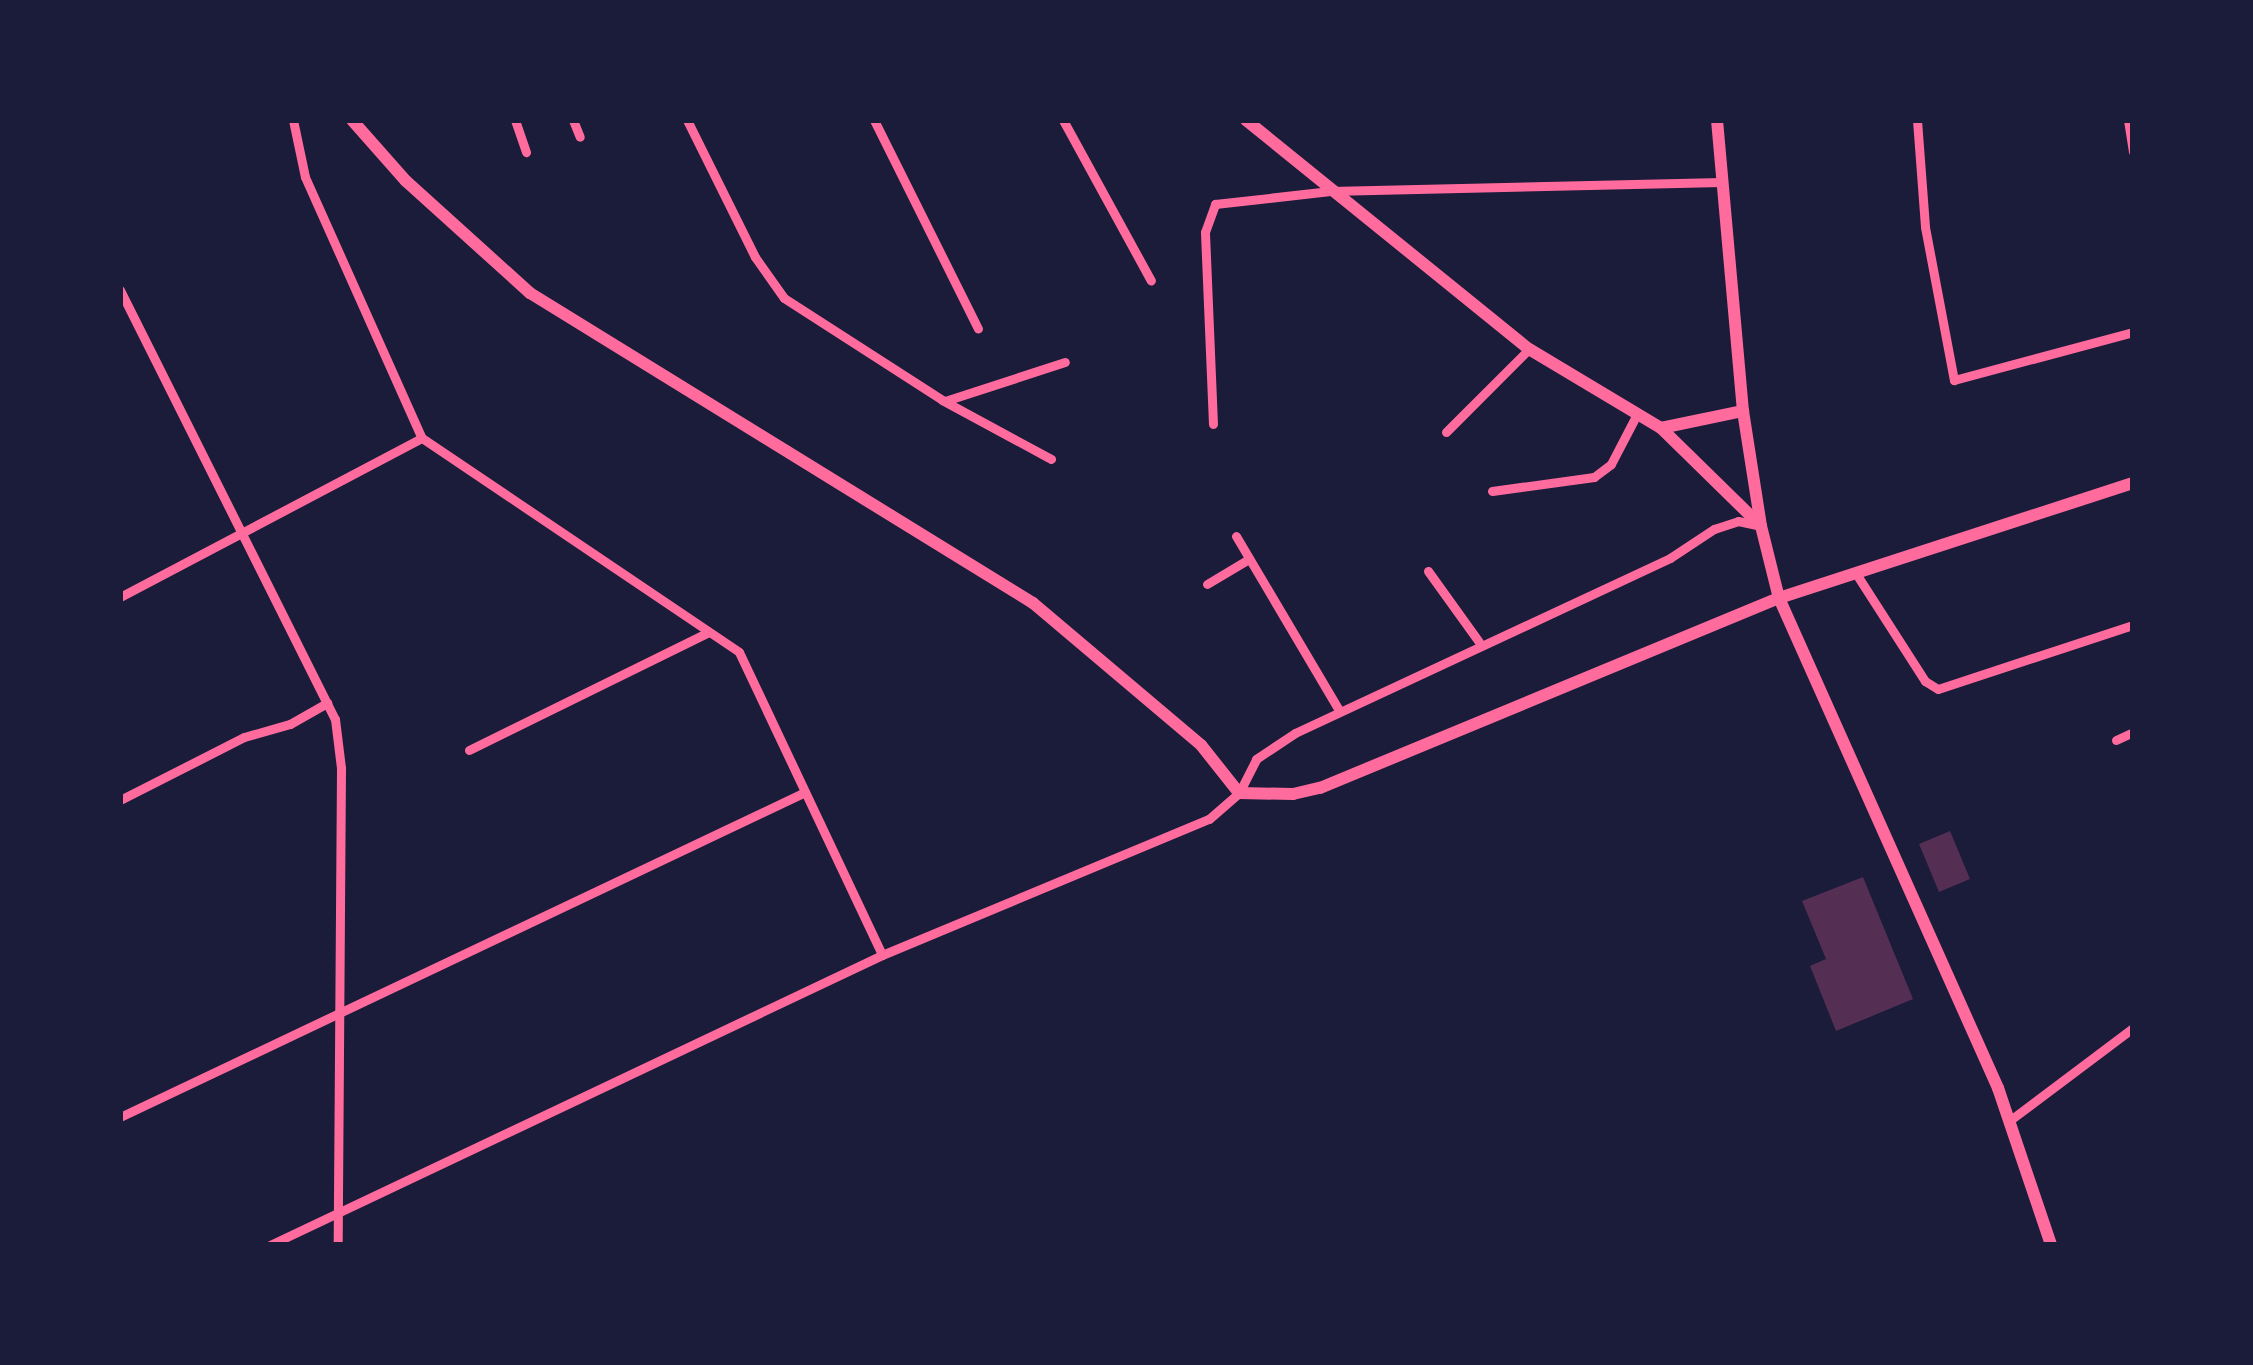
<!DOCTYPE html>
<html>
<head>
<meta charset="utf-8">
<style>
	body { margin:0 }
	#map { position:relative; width:2253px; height:1365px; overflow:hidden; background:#1b1b3a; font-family:"Crimson Pro",serif }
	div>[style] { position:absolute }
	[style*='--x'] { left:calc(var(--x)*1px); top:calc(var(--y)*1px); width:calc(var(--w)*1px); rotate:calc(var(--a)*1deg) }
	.building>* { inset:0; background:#542f53 }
	.minor>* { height:9px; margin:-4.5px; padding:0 4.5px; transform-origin:4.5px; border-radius:4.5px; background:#ff6b9d }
	.tertiary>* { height:12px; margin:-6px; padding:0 6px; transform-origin:6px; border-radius:6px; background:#ff6b9d }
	span { translate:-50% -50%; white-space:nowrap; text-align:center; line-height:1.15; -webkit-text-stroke:12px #1b1b3a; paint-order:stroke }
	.frame { position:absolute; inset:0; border:123px solid #1b1b3a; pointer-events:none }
</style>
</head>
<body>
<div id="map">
	<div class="building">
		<i style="clip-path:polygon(1950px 831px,1970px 879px,1939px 892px,1919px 844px)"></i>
		<i style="clip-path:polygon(1863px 877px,1913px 999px,1836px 1031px,1810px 966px,1826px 959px,1802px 901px)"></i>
	</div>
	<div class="minor">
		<i style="--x:293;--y:120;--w:58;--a:78.1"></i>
		<i style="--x:305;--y:177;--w:286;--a:65.9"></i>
		<i style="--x:422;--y:438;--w:382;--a:34"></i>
		<i style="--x:739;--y:652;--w:335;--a:64.7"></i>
		<i style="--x:515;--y:120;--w:34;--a:71"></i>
		<i style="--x:573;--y:120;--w:18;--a:68"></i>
		<i style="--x:687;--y:120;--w:153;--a:63.6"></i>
		<i style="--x:755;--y:257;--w:50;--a:54.7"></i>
		<i style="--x:784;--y:298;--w:188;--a:32.8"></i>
		<i style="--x:942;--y:400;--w:124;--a:28.4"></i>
		<i style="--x:874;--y:120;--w:233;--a:63.5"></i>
		<i style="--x:1063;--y:120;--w:183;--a:61.3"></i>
		<i style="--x:1917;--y:120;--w:107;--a:85.7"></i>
		<i style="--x:1925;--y:227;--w:156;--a:79.3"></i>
		<i style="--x:1954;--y:380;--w:185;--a:-15"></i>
		<i style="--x:2128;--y:120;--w:32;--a:81"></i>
		<i style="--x:120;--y:290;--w:480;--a:63.4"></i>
		<i style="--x:335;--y:719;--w:49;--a:83"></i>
		<i style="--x:341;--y:768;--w:477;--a:90.4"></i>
		<i style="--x:945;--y:401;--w:126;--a:-18"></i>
		<i style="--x:1213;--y:424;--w:192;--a:-92.4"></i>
		<i style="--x:1205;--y:232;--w:30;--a:-70"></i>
		<i style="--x:1215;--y:204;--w:116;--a:-6.4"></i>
		<i style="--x:1330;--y:191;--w:392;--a:-1.3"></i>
		<i style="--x:1446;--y:432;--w:117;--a:-45"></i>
		<i style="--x:1492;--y:491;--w:103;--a:-7.8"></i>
		<i style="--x:1594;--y:477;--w:21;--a:-37"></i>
		<i style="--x:1611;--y:464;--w:54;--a:-62.5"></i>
		<i style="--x:1236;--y:536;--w:202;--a:59.4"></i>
		<i style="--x:1428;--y:571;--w:87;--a:54.3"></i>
		<i style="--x:1855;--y:572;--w:130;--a:57.3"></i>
		<i style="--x:1925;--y:681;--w:15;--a:32"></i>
		<i style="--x:1938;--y:689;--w:205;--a:-18.2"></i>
		<i style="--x:1207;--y:584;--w:49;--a:-30.8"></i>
		<i style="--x:120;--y:597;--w:341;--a:-27.8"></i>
		<i style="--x:2116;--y:740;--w:19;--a:-25"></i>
		<i style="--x:469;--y:750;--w:267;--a:-26.2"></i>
		<i style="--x:120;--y:800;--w:139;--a:-26.9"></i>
		<i style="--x:244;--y:737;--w:48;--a:-15.8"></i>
		<i style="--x:290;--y:724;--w:43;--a:-29.6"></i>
		<i style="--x:120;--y:1117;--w:758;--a:-25.38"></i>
		<i style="--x:2009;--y:1121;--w:155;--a:-36.9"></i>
		<i style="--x:270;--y:1245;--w:677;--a:-25.35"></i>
		<i style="--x:882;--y:955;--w:354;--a:-22.6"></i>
		<i style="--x:1209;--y:819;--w:40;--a:-41"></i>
		<i style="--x:1239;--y:793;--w:38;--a:-63"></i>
		<i style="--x:1256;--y:759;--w:47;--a:-33.7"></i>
		<i style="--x:1295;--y:733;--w:414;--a:-25"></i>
		<i style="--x:1670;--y:558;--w:53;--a:-33.4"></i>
		<i style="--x:1714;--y:529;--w:25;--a:-18"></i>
		<i style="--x:1738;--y:521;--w:24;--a:12"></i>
	</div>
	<div class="tertiary">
		<i style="--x:352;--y:120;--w:81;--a:48.5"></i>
		<i style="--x:406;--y:181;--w:167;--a:42.1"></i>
		<i style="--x:530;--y:293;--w:591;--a:31.65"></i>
		<i style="--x:1033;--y:603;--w:220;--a:40.2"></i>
		<i style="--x:1201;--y:745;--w:61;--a:51.6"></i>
		<i style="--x:1239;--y:793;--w:54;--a:1.1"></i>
		<i style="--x:1293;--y:794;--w:28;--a:-13"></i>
		<i style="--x:1320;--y:788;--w:497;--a:-22.5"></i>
		<i style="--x:1779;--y:598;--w:372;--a:-18"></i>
		<i style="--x:1246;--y:120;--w:364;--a:39"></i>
		<i style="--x:1529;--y:349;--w:154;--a:30.9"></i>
		<i style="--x:1661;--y:428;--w:140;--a:44.4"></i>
		<i style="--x:1717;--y:120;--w:292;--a:84.9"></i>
		<i style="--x:1743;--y:411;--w:116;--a:81.1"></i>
		<i style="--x:1761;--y:526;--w:74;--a:76"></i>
		<i style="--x:1779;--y:598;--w:537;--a:65.92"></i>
		<i style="--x:1998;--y:1088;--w:166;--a:71.3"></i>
		<i style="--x:1661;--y:428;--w:84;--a:-11.7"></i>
	</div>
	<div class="frame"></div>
</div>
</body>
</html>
